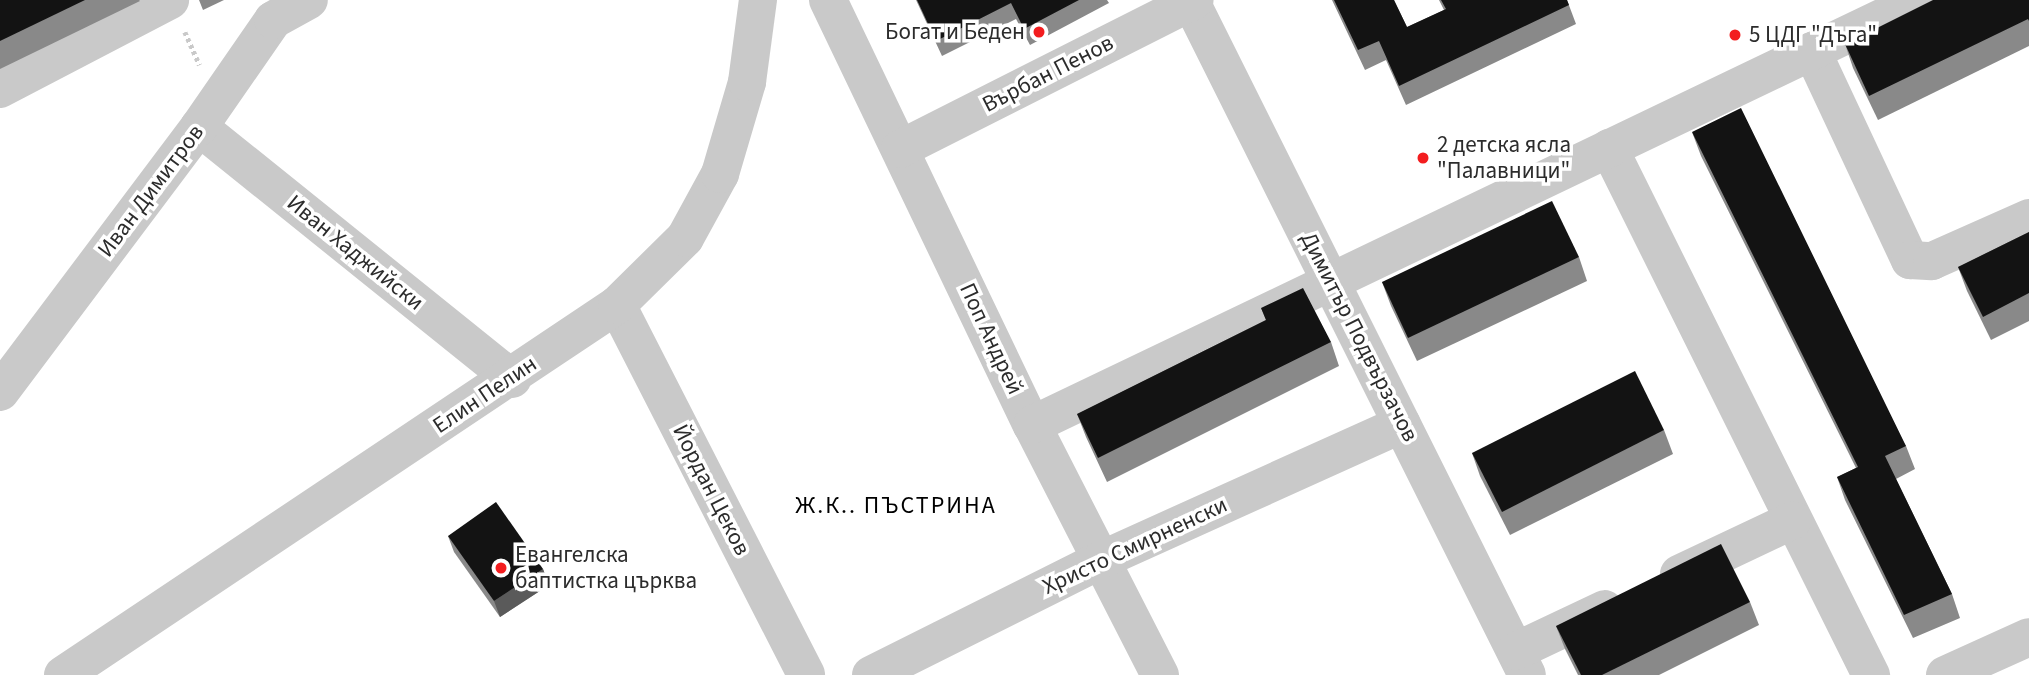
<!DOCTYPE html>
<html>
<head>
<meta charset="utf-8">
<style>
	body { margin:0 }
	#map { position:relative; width:2029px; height:675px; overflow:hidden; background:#fff; font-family:"Source Sans 3",sans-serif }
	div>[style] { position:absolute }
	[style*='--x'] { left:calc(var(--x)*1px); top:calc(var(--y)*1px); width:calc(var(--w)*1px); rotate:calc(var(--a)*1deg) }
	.path>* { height:4.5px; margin-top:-2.25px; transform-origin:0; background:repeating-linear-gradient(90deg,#c9c9c9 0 3.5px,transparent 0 7px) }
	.minor>* { height:38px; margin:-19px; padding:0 19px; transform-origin:19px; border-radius:19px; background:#c9c9c9 }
	.wall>* { inset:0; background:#898989 }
	.shaded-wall>* { inset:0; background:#5a5a5a }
	.building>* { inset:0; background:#131313 }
	.dots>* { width:19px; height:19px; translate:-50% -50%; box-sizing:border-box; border:4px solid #fff; border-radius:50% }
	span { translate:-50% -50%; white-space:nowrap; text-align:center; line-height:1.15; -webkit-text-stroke:7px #fff; paint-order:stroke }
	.poi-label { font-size:23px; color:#2c2c2c }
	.right { translate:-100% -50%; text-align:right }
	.left { translate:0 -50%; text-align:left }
	.street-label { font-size:23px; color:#2c2c2c }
	.neighbourhood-label { font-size:24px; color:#000; letter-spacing:2px }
</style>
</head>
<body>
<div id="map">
	<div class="path">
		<i style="--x:185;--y:32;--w:36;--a:66"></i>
	</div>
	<div class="minor">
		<i style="--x:828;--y:0;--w:471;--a:64.4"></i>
		<i style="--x:1032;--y:425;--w:281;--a:62.9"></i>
		<i style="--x:1190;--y:0;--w:754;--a:63.47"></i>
		<i style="--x:1812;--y:51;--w:231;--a:64.9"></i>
		<i style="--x:1910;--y:260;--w:22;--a:3"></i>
		<i style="--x:1932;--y:261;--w:106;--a:-23.9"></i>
		<i style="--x:0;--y:89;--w:192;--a:-27.6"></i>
		<i style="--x:199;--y:127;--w:402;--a:38.8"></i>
		<i style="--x:1609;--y:148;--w:589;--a:63.57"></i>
		<i style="--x:900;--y:149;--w:330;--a:-26.8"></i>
		<i style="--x:617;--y:305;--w:415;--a:62.9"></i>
		<i style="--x:0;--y:392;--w:331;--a:-53.1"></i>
		<i style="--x:199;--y:127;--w:130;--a:-55.3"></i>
		<i style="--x:273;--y:20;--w:41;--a:-29.1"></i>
		<i style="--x:1032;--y:425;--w:984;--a:-25.6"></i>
		<i style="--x:1679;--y:574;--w:126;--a:-25.3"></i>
		<i style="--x:1516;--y:651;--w:98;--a:-25.3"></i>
		<i style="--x:63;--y:675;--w:666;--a:-33.74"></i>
		<i style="--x:617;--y:305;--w:95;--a:-44.6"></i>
		<i style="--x:685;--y:238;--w:73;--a:-61.3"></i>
		<i style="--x:720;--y:174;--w:96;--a:-73.6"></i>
		<i style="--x:747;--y:82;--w:83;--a:-82.4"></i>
		<i style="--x:871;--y:675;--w:257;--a:-26.6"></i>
		<i style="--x:1101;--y:560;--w:330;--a:-24.3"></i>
		<i style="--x:1945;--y:675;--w:92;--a:-24.3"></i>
	</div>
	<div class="wall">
		<i style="clip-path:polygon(0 0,139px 0,140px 1px,0 69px)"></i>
		<i style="clip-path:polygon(199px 0,224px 0,203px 10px)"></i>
		<i style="clip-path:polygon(916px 0,1107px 0,1109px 3px,1030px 45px,1016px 19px,942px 56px)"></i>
		<i style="clip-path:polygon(1332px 0,1394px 0,1407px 27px,1444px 10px,1439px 0,1567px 0,1576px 24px,1406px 105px,1386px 60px,1365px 70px)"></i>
		<i style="clip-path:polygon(2029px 0,2029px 46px,1878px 120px,1853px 68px,1845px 44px)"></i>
		<i style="clip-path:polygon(1692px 132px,1906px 446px,1915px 469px,1896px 479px,1952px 594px,1960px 618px,1913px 638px,1845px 500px,1837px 477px,1856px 468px,1701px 156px)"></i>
		<i style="clip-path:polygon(2029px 232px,2029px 321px,1991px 340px,1967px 291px,1958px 267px)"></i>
		<i style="clip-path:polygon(1579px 257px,1587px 281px,1417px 361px,1391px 306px,1382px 282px)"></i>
		<i style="clip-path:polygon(1261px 308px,1331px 342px,1339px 366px,1107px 482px,1086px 437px,1077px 414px,1266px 320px)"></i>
		<i style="clip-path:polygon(1664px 430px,1673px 454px,1510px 535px,1480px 476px,1472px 453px)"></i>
		<i style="clip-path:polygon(448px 536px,543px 569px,549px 585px,500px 617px,454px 552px)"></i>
		<i style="clip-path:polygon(1750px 602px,1759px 625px,1659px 675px,1578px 675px,1565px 649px,1556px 626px)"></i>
	</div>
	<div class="shaded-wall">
		<i style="clip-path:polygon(543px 569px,549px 585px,500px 617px,494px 601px)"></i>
	</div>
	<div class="building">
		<i style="clip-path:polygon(0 0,85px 0,0 41px)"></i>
		<i style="clip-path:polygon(917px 0,1079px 0,1024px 29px,1011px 3px,936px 41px)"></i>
		<i style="clip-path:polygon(1334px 0,1394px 0,1407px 27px,1446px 9px,1441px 0,1567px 0,1569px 5px,1399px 86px,1379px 41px,1358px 50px)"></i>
		<i style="clip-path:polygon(1933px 0,2029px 0,2029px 21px,2028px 19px,1869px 96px,1845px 44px)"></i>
		<i style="clip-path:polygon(1741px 108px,1906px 446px,1885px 456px,1952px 594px,1904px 615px,1837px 477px,1858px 467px,1692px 132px)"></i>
		<i style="clip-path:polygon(1552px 201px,1579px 257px,1408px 338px,1382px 282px)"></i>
		<i style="clip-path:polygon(2029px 232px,2029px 293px,1983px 317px,1958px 267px)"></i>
		<i style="clip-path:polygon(1303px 288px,1331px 342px,1098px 458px,1077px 414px,1266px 320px,1261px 308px)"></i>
		<i style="clip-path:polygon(1635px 371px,1664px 430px,1502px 512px,1472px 453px)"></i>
		<i style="clip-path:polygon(496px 502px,543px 569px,494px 601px,448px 536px)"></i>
		<i style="clip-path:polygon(1721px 544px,1750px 602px,1602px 675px,1581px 675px,1556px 626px)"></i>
	</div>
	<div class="dots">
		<i style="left:1039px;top:32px;background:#f31d1f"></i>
		<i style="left:1735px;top:35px;background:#f31d1f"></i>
		<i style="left:1423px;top:158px;background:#f31d1f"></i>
		<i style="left:501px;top:568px;background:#f31d1f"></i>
	</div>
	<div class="poi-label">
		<span class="right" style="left:1025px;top:32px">Богат и Беден</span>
		<span class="left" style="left:1749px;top:35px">5 ЦДГ "Дъга"</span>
		<span class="left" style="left:1437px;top:158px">2 детска ясла<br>"Палавници"</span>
		<span class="left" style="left:515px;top:568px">Евангелска<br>баптистка църква</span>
	</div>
	<div class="street-label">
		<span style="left:1048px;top:74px;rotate:-27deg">Върбан Пенов</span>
		<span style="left:151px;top:191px;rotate:-53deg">Иван Димитров</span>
		<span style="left:355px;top:253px;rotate:39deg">Иван Хаджийски</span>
		<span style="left:1359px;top:337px;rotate:63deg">Димитър Подвързачов</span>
		<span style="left:991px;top:339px;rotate:65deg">Поп Андрей</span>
		<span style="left:485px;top:395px;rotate:-34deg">Елин Пелин</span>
		<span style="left:711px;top:490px;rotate:63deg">Йордан Цеков</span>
		<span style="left:1135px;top:546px;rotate:-25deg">Христо Смирненски</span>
	</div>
	<div class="neighbourhood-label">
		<span style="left:896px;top:506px">Ж.К.. ПЪСТРИНА</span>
	</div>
</div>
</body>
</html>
